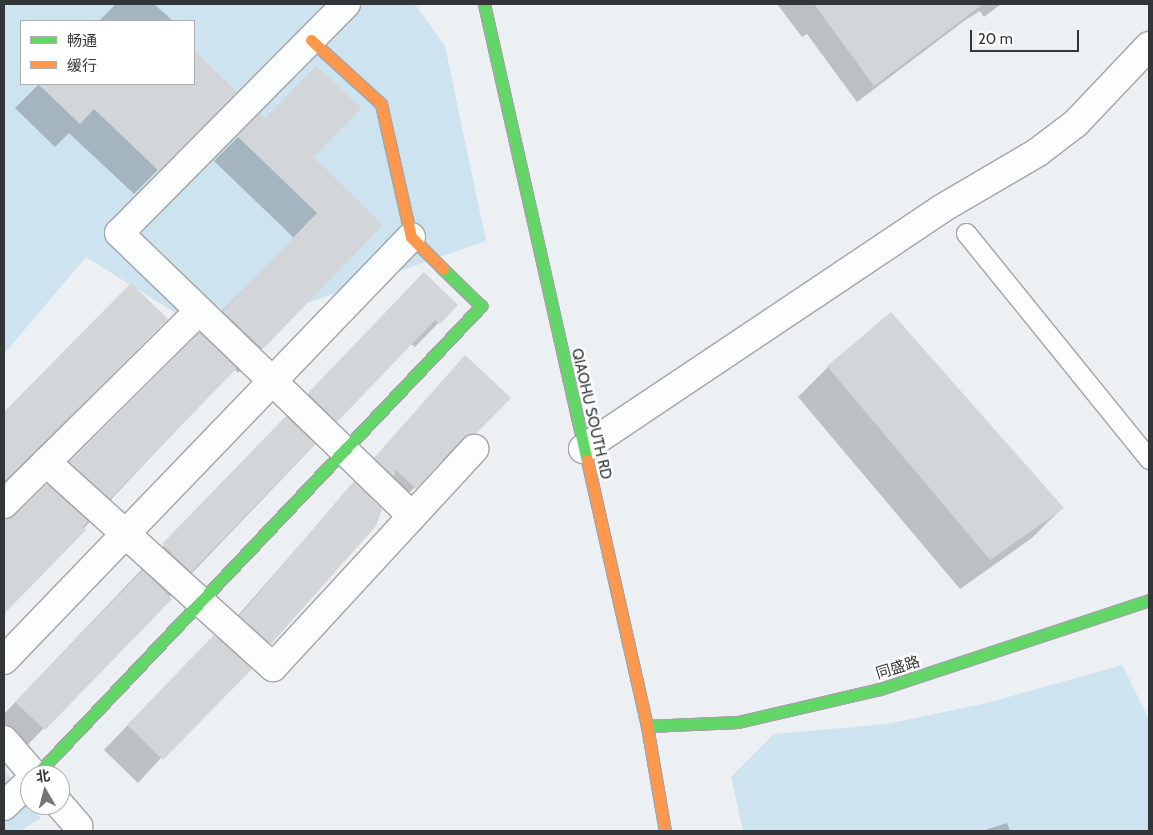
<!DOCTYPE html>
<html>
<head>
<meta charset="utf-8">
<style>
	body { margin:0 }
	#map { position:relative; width:1153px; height:835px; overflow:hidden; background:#edf0f3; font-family:Cabin,"Noto Sans SC",sans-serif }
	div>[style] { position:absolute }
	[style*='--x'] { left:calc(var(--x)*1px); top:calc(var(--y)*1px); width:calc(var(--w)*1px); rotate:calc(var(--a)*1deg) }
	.green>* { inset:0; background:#cee3f0 }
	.shadow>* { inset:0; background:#0003 }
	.building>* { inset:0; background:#d3d6d8 }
	.roads { filter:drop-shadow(1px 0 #a2a4a7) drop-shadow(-1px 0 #a2a4a7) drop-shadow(0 1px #a2a4a7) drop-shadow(0 -1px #a2a4a7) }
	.lane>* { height:19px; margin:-9.5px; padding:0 9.5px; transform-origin:9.5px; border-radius:9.5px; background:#fcfdfd }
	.street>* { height:28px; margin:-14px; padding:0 14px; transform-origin:14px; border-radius:14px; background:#fcfdfd }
	.fast>* { height:11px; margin:-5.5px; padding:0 5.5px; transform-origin:5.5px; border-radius:5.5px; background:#63d668 }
	.slow>* { height:11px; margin:-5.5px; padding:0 5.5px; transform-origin:5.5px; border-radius:5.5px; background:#ff974d }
	span { translate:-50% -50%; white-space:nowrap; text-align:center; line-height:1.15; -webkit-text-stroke:4.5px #fff; paint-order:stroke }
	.street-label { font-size:15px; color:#333638 }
	.frame { position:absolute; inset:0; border:5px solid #333638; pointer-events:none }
	.legend { position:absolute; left:20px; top:20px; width:175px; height:65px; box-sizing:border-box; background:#fff; border:1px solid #adafaf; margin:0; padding:6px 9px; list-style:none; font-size:15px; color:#333638 }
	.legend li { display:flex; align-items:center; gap:10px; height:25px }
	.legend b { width:25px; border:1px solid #adafaf }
	.north { position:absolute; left:20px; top:765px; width:50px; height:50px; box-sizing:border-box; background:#fff; border:1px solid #adafaf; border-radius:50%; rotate:352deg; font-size:14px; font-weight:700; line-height:20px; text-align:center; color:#333638 }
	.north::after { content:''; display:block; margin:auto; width:18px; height:22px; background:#747779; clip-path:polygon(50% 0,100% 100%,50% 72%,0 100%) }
	.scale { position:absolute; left:970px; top:30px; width:109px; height:22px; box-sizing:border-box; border:2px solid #333638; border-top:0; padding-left:6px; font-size:15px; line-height:18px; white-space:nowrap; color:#333638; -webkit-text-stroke:4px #fff; paint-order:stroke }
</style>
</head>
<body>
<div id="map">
	<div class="green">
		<i style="clip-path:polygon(evenodd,4px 4px,415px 4px,445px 46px,486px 241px,212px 336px,86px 257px,4px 354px,4px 4px,21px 21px,194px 21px,194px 84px,21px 84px,21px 21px)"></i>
		<i style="clip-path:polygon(1122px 665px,1149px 719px,1149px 831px,743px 831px,731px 777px,774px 734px,887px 724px,987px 703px)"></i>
		<i style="clip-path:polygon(4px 769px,41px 818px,20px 831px,4px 831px)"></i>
	</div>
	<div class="shadow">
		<i style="clip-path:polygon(116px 4px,154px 4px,173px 21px,99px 21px)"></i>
		<i style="clip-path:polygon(777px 4px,870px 4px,878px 14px,893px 4px,1001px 4px,984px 17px,980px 11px,964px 21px,857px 102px,807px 34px,802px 37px)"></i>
		<i style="clip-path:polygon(194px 52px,235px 92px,134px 194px,69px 133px,55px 147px,15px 108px,39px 84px,194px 84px)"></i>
		<i style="clip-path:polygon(260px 115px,381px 225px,238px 373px,234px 369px,4px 613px,4px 519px,9px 520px,47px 486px,294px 238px,214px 161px)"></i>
		<i style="clip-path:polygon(400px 298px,456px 305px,415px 347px,411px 344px,20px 753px,4px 738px,4px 714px)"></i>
		<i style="clip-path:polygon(108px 308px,167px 319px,4px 484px,4px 414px)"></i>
		<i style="clip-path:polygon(465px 357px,475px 433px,451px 458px,440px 461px,391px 512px,373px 495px,370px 499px,375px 525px,138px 783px,104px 750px,190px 660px,217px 639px)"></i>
		<i style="clip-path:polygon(828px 367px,1062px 508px,1032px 538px,960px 589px,798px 397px)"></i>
		<i style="clip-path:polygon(1007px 823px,1010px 831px,982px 831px)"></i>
	</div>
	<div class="building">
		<i style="clip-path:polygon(814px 4px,983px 4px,874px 86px)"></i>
		<i style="clip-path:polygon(194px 50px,237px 92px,159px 171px,94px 109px,80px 124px,38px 84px,194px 84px)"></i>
		<i style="clip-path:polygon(316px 66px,362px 108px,314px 157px,383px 225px,263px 349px,222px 311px,317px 213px,237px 136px,260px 113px,265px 118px)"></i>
		<i style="clip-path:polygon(424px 272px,458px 305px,440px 324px,435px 320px,337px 422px,308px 393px)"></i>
		<i style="clip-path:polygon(131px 283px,168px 319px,4px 482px,4px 412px)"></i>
		<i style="clip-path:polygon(891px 312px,1064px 508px,990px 560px,827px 366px)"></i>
		<i style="clip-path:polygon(200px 333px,237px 368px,110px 499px,69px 462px)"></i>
		<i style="clip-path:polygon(465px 355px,511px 398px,476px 434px,463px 438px,416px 489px,396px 470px,394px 477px,374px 458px)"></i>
		<i style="clip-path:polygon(286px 416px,315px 444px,191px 572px,162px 544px)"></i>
		<i style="clip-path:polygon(354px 481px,382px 509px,376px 526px,271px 644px,239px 616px)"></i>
		<i style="clip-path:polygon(47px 484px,88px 521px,83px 527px,86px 530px,4px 614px,4px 519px,15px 515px)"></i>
		<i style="clip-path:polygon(143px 570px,172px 599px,45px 730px,15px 702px)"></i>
		<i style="clip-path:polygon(214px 635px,252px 669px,163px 760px,127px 725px)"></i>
	</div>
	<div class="roads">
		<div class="lane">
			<i style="--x:966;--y:233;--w:291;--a:51"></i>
		</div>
		<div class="street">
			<i style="--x:346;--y:4;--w:322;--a:134.7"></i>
			<i style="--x:119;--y:233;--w:407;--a:44"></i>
			<i style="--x:583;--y:449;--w:431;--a:-33.8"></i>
			<i style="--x:941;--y:209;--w:113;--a:-30.4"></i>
			<i style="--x:1038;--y:152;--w:48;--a:-37.3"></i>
			<i style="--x:1076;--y:123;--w:106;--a:-46.5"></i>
			<i style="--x:46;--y:462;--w:306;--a:42.1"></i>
			<i style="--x:273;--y:667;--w:297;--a:-47.3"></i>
			<i style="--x:4;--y:504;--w:274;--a:-44.7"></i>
			<i style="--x:4;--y:660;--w:587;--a:-46.1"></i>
			<i style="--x:4;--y:740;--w:46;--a:49.4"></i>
			<i style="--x:60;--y:805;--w:28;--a:49"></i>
			<i style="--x:4;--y:806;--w:36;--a:-44"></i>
		</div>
		<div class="fast">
			<i style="--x:484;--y:4;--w:467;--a:77.3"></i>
			<i style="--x:647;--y:726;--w:91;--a:-2.5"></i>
			<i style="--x:738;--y:722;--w:146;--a:-13.1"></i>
			<i style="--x:880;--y:689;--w:283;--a:-18.3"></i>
			<i style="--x:36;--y:775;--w:647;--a:-46.5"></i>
			<i style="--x:481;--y:306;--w:53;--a:-135.8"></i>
		</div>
		<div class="slow">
			<i style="--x:311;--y:40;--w:95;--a:42.4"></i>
			<i style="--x:381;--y:104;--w:136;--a:77.3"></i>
			<i style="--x:411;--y:237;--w:45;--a:45"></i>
			<i style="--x:587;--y:460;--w:273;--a:77.3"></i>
			<i style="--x:647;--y:726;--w:107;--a:80.3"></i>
		</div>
	</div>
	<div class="street-label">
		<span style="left:591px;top:414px;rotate:77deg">QIAOHU SOUTH RD</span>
		<span style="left:898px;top:668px;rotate:-17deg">同盛路</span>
	</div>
	<div class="frame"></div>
	<ul class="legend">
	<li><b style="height:6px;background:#63d668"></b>畅通</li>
	<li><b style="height:6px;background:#ff974d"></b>缓行</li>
	</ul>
	<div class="north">北</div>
	<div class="scale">20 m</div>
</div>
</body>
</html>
